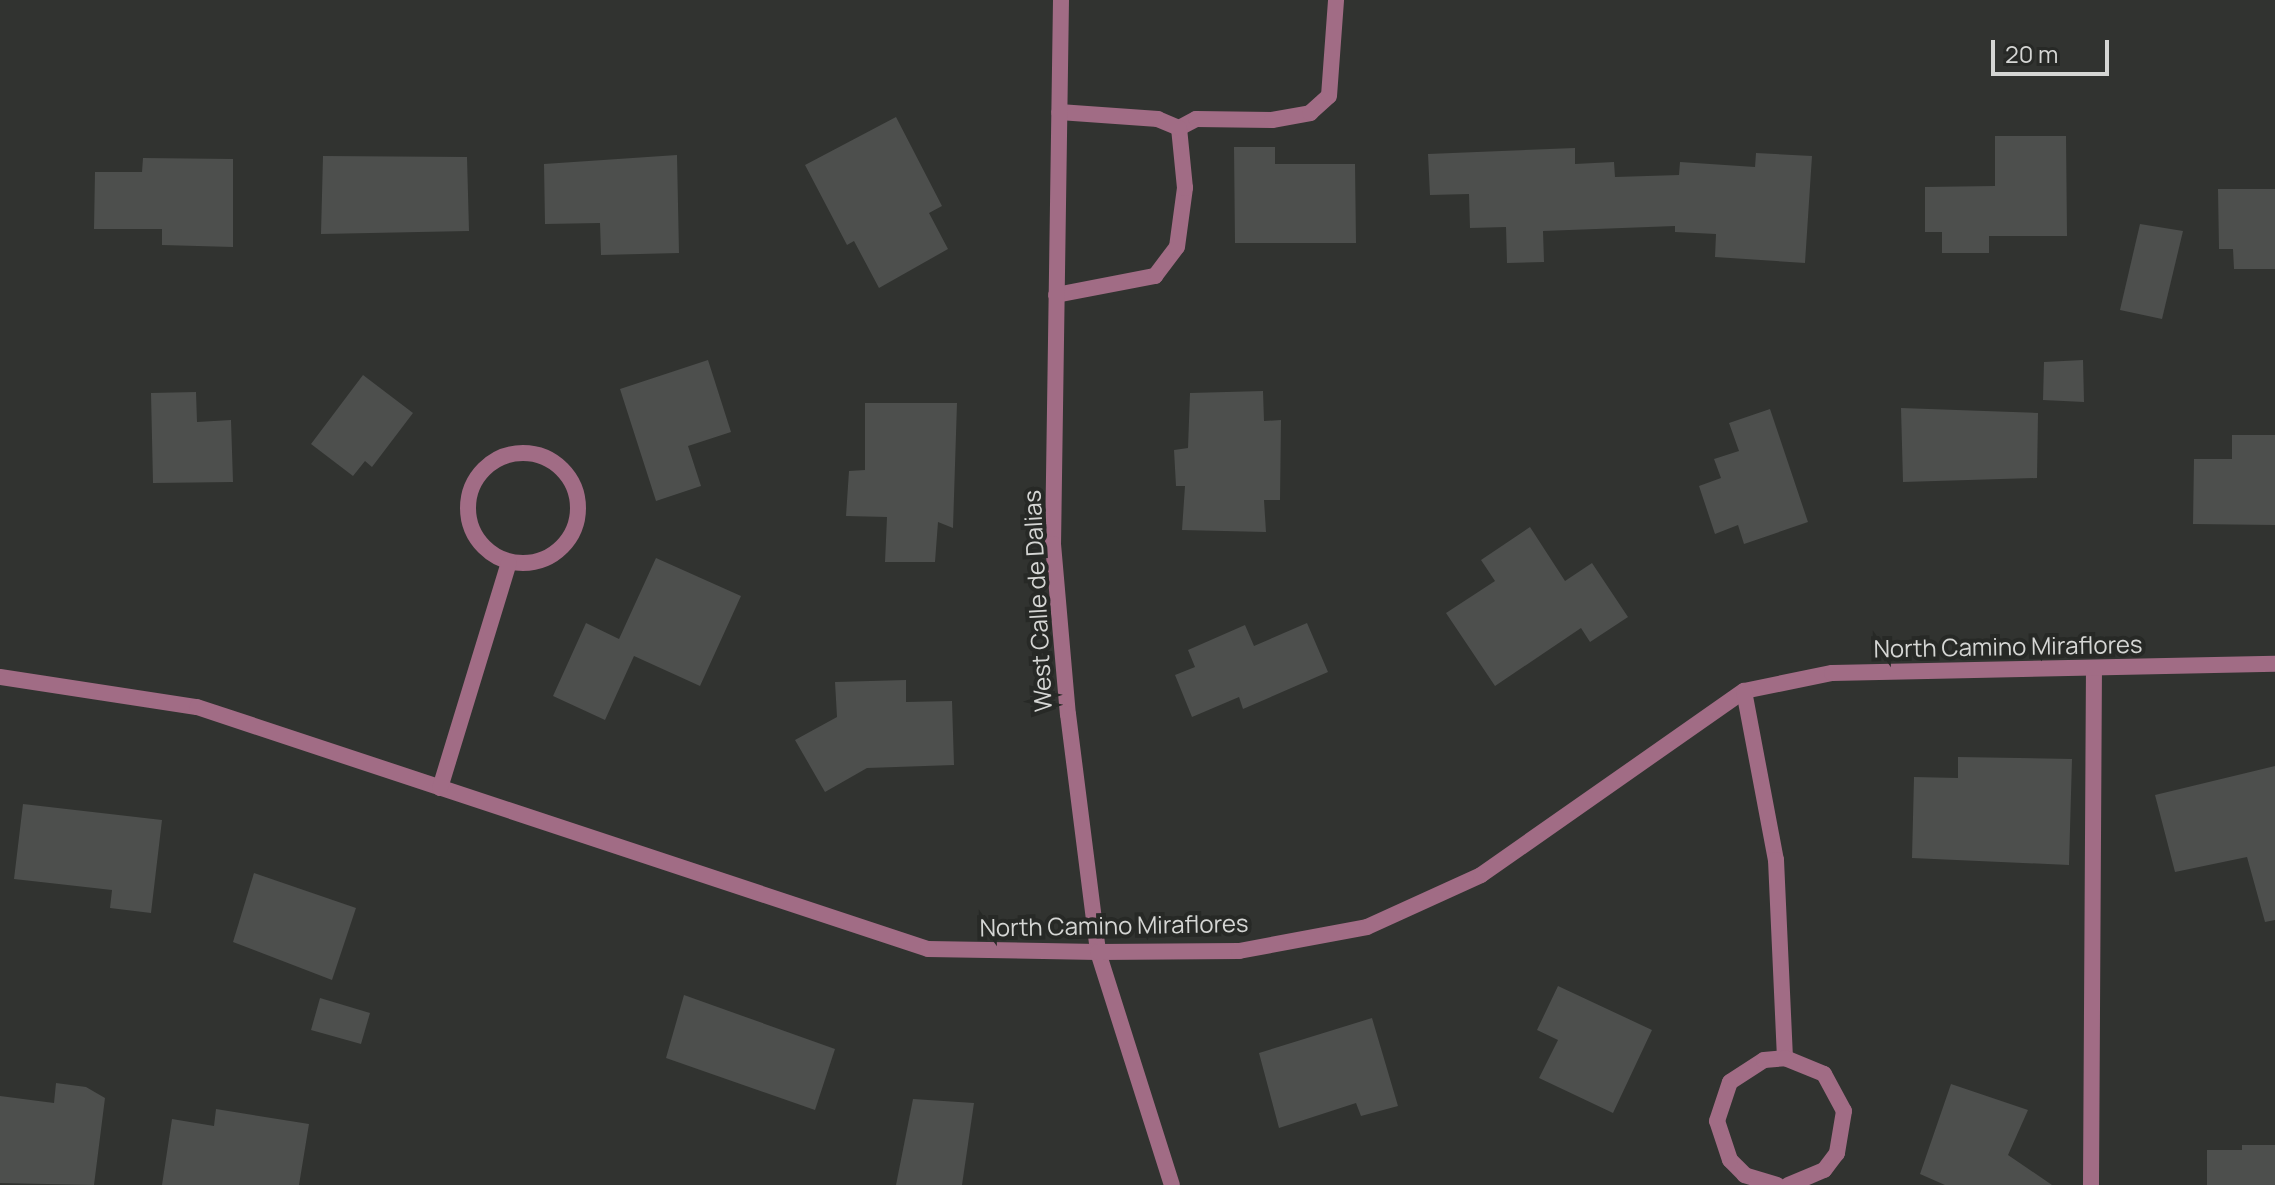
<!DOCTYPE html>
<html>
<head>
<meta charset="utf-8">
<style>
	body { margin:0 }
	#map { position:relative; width:2275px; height:1185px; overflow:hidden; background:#313330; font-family:Manrope,sans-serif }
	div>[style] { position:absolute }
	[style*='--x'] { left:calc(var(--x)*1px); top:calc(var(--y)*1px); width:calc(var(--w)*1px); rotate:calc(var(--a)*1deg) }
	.building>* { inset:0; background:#4d4f4d }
	.lane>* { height:16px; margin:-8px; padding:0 8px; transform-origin:8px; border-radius:8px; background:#a16c85 }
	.street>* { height:16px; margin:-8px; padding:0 8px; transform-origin:8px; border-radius:8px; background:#a16c85 }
	.street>.ring { margin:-8px; padding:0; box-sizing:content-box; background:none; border:16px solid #a16c85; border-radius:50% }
	span { translate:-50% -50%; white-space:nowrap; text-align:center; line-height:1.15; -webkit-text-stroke:8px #272926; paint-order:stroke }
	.street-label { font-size:24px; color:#d5d6d4 }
	.scale { position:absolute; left:1991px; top:40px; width:118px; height:36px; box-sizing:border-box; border:4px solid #d5d6d4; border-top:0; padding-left:10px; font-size:24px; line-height:28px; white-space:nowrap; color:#d5d6d4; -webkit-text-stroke:6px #272926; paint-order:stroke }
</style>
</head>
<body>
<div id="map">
	<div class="building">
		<i style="clip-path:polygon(896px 117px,942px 206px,929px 213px,948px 249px,879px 288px,854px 241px,847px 245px,805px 165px)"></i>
		<i style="clip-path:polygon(1995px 136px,2066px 136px,2067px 236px,1989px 236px,1989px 253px,1942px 253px,1942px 232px,1925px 232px,1925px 187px,1995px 186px)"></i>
		<i style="clip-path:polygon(1234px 147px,1275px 147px,1275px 164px,1355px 164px,1356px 243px,1235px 243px)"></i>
		<i style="clip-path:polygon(1575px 148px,1575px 164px,1614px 162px,1615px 177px,1679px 175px,1680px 162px,1755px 167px,1756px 153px,1812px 156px,1805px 263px,1715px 257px,1716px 234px,1675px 232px,1675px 226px,1543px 231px,1544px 262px,1507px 263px,1506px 227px,1470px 228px,1469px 194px,1430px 195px,1428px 154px)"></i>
		<i style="clip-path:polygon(677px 155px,679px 253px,601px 255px,600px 223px,545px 224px,544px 164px)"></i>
		<i style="clip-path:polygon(323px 156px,467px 157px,469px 231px,321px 234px)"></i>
		<i style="clip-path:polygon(143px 158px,233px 159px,233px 247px,162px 245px,162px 229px,94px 229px,95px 172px,142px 172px)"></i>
		<i style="clip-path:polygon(2218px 189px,2275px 189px,2275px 269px,2234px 269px,2233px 249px,2219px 249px)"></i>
		<i style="clip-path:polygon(2140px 224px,2183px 231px,2162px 319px,2120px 310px)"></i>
		<i style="clip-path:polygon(708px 360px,731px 432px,688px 446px,701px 486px,656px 501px,620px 389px)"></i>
		<i style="clip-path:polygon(2083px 360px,2084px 402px,2043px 400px,2044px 362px)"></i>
		<i style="clip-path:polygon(363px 375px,413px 413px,372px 467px,365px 461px,353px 476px,311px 444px)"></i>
		<i style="clip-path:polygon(1263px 391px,1264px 421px,1281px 420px,1280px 500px,1264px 500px,1266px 532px,1182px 530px,1185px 486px,1176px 486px,1174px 450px,1188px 448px,1190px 393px)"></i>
		<i style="clip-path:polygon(196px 392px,197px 422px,231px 420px,233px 482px,153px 483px,151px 393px)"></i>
		<i style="clip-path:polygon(865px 403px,957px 403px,953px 528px,938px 522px,935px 562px,885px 562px,887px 517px,846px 516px,849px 471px,865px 470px)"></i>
		<i style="clip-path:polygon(1901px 408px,2038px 413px,2037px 478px,1903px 482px)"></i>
		<i style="clip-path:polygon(1770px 409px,1808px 522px,1744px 544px,1738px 525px,1715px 534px,1699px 486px,1721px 478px,1714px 459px,1739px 451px,1729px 423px)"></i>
		<i style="clip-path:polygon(2232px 435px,2275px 435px,2275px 525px,2193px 524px,2194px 459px,2232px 459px)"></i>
		<i style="clip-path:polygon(1530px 527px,1565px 581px,1592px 563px,1628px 617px,1590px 642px,1581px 628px,1495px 686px,1446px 613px,1495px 581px,1481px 560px)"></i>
		<i style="clip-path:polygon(656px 558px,741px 596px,700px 686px,634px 656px,605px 720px,553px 696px,586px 623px,619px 639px)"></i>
		<i style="clip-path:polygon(1307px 623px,1328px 672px,1243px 709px,1239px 697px,1192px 717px,1175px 675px,1195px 667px,1188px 650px,1245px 625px,1254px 646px)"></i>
		<i style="clip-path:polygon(906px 680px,906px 702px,952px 701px,954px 765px,867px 768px,825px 792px,795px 740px,837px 717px,835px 682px)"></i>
		<i style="clip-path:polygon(1958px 757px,2072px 759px,2069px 865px,1912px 858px,1914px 777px,1958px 778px)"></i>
		<i style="clip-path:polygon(2275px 766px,2275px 920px,2265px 922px,2247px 857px,2175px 872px,2155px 795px)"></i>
		<i style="clip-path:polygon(23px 804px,162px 820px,151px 913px,110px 908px,112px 890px,14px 879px)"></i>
		<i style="clip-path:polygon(254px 873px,356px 908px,332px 980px,233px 942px)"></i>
		<i style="clip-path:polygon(1558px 986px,1652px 1030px,1613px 1113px,1539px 1078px,1558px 1040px,1537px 1030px)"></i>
		<i style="clip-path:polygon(684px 995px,835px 1049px,815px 1110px,666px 1058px)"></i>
		<i style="clip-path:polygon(320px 998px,370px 1013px,361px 1044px,311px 1030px)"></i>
		<i style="clip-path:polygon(1372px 1018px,1398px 1106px,1361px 1116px,1356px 1103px,1279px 1128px,1259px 1053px)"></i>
		<i style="clip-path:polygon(56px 1083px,86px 1087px,105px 1098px,94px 1185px,0 1183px,0 1096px,54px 1103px)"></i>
		<i style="clip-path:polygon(1951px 1084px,2028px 1110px,2008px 1155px,2052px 1185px,1945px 1185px,1920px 1174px)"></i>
		<i style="clip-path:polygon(913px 1099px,974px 1103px,962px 1185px,896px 1185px)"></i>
		<i style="clip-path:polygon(216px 1109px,309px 1124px,299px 1185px,162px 1185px,172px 1119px,214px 1126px)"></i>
		<i style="clip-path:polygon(2242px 1145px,2275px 1145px,2275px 1185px,2207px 1185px,2207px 1150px,2242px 1150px)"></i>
	</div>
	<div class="lane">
		<i style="--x:1179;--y:128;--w:19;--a:-28"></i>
		<i style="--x:1196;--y:119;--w:76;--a:0.8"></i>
		<i style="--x:1272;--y:120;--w:39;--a:-10"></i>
		<i style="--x:1310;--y:113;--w:25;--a:-42"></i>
		<i style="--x:1329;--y:96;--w:96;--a:-85.8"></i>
		<i style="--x:1056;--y:295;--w:101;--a:-10.9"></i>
		<i style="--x:1155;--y:276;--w:36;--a:-53"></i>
		<i style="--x:1177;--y:247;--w:60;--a:-82.3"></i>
		<i style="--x:1185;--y:188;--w:60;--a:-95.7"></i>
		<i style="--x:1179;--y:128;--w:23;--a:-157"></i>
		<i style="--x:1158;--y:119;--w:99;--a:-176"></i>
		<i style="--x:2091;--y:1185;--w:517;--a:-89.67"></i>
	</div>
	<div class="street">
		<i style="--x:1061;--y:0;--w:544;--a:90.84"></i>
		<i style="--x:1053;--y:544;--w:171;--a:85"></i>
		<i style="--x:1068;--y:714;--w:240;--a:82.8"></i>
		<i style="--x:1098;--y:952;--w:244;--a:72.4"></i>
		<i class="ring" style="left:468px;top:453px;width:94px;height:94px"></i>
		<i style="--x:0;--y:677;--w:199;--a:8.7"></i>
		<i style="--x:197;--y:707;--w:770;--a:18.32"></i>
		<i style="--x:928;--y:949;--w:170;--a:1"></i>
		<i style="--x:1098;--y:952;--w:141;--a:-0.4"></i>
		<i style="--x:1239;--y:951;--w:130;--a:-10.6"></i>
		<i style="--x:1367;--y:927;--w:125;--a:-24.5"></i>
		<i style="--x:1481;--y:875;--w:321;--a:-35"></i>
		<i style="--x:1744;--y:691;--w:90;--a:-11.6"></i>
		<i style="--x:1832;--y:673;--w:443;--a:-1.2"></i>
		<i style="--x:1744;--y:691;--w:172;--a:79.3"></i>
		<i style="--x:1776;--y:860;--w:198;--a:87.4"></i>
		<i style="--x:440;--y:788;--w:235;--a:-73"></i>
		<i style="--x:1777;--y:1185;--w:34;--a:-163"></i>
		<i style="--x:1745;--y:1175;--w:21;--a:-135"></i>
		<i style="--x:1730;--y:1160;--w:41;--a:-108.4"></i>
		<i style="--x:1717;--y:1121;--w:41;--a:-71.6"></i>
		<i style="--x:1730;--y:1082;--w:40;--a:-32.9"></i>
		<i style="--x:1764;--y:1060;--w:21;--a:-5"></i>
		<i style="--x:1785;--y:1058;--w:42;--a:22.3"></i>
		<i style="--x:1824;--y:1074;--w:42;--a:61.6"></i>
		<i style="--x:1844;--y:1111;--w:43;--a:99.5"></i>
		<i style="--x:1837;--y:1153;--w:21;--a:127"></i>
		<i style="--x:1824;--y:1170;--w:39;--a:157"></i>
	</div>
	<div class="street-label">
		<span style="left:1037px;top:601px;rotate:-93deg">West Calle de Dalias</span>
		<span style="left:2008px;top:646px;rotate:-1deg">North Camino Miraflores</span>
		<span style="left:1114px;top:925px;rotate:-1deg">North Camino Miraflores</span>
	</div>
	<div class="scale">20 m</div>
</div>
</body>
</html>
